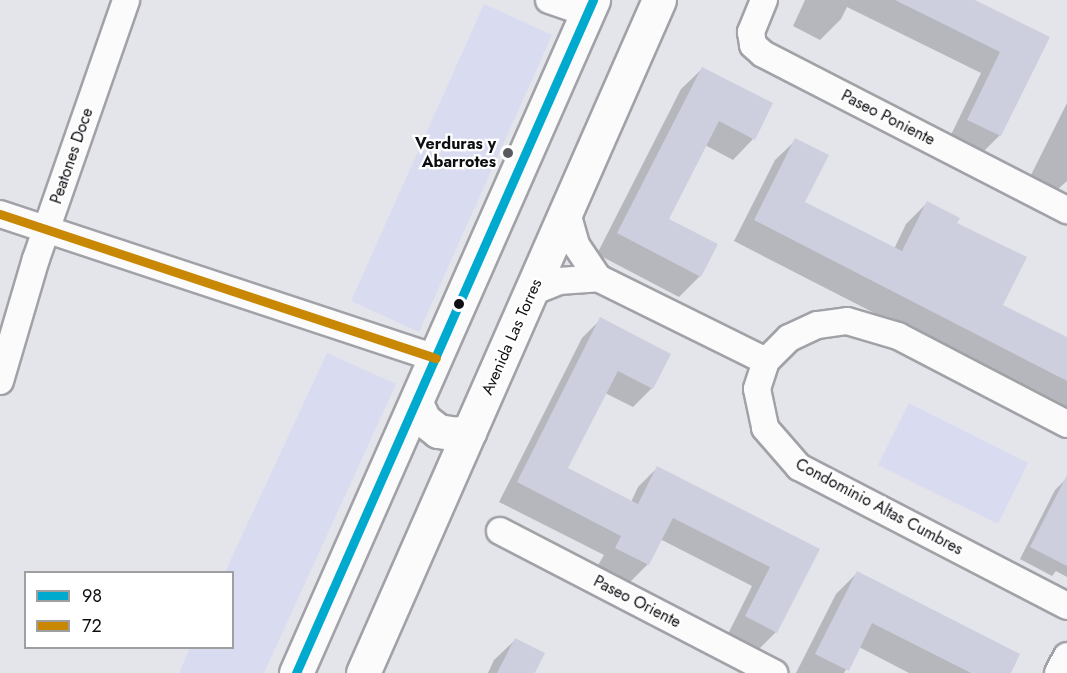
<!DOCTYPE html>
<html>
<head>
<meta charset="utf-8">
<style>
	body { margin:0 }
	#map { position:relative; width:1067px; height:673px; overflow:hidden; background:#e4e5eb; font-family:Jost,sans-serif }
	div>[style] { position:absolute }
	[style*='--x'] { left:calc(var(--x)*1px); top:calc(var(--y)*1px); width:calc(var(--w)*1px); rotate:calc(var(--a)*1deg) }
	.green>* { inset:0; background:#d9dbf1 }
	.shadow>* { inset:0; background:#0003 }
	.building>* { inset:0; background:#cecfde }
	.roads { filter:drop-shadow(2px 0 #a1a2a7) drop-shadow(-2px 0 #a1a2a7) drop-shadow(0 2px #a1a2a7) drop-shadow(0 -2px #a1a2a7) }
	.street>* { height:26px; margin:-13px; padding:0 13px; transform-origin:13px; border-radius:13px; background:#fbfbfc }
	.secondary>* { height:33px; margin:-16.5px; padding:0 16.5px; transform-origin:16.5px; border-radius:16.5px; background:#fbfbfc }
	.bus-1>* { height:9px; margin:-4.5px; padding:0 4.5px; transform-origin:4.5px; border-radius:4.5px; background:#00a9ce }
	.bus-2>* { height:9px; margin:-4.5px; padding:0 4.5px; transform-origin:4.5px; border-radius:4.5px; background:#c88804 }
	.dots>* { width:16px; height:16px; translate:-50% -50%; box-sizing:border-box; border:3px solid #fff; border-radius:50% }
	span { translate:-50% -50%; white-space:nowrap; text-align:center; line-height:1.15; -webkit-text-stroke:4.5px #fff; paint-order:stroke }
	.street-label { font-size:16px; color:#0e0f13 }
	.poi-label { font-size:16px; color:#0e0f13; font-weight:700 }
	.right { translate:-100% -50%; text-align:right }
	.legend { position:absolute; left:24px; top:571px; width:210px; height:78px; box-sizing:border-box; background:#fff; border:2px solid #9f9fa1; margin:0; padding:8px 10px; list-style:none; font-size:18px; color:#0e0f13 }
	.legend li { display:flex; align-items:center; gap:12px; height:30px }
	.legend b { width:30px; border:2px solid #9f9fa1 }
</style>
</head>
<body>
<div id="map">
	<div class="green">
		<i style="clip-path:polygon(484px 4px,552px 35px,419px 332px,351px 301px)"></i>
		<i style="clip-path:polygon(327px 353px,396px 384px,264px 673px,179px 673px,190px 648px,232px 648px,232px 572px,225px 572px)"></i>
		<i style="clip-path:polygon(909px 403px,1028px 463px,998px 524px,878px 465px)"></i>
	</div>
	<div class="shadow">
		<i style="clip-path:polygon(805px 0,972px 0,1048px 38px,1000px 135px,979px 156px,948px 141px,981px 73px,847px 7px,841px 19px,820px 40px,793px 26px)"></i>
		<i style="clip-path:polygon(702px 69px,753px 139px,733px 160px,705px 145px,667px 219px,700px 276px,679px 297px,597px 254px,681px 89px)"></i>
		<i style="clip-path:polygon(1067px 103px,1067px 181px,1057px 190px,1030px 177px)"></i>
		<i style="clip-path:polygon(796px 140px,803px 202px,894px 249px,906px 224px,927px 203px,955px 223px,1001px 305px,1067px 339px,1067px 412px,734px 241px,775px 160px)"></i>
		<i style="clip-path:polygon(601px 319px,669px 354px,652px 388px,633px 407px,605px 393px,566px 469px,631px 502px,638px 487px,657px 468px,818px 549px,776px 632px,757px 651px,727px 636px,752px 586px,660px 539px,648px 564px,629px 583px,597px 567px,604px 555px,499px 502px,582px 338px)"></i>
		<i style="clip-path:polygon(1067px 478px,1067px 577px,1056px 571px,1052px 576px,1020px 559px,1055px 490px)"></i>
		<i style="clip-path:polygon(857px 573px,1009px 673px,909px 673px,859px 647px,844px 673px,796px 673px,836px 594px)"></i>
		<i style="clip-path:polygon(515px 640px,533px 673px,488px 673px,494px 660px)"></i>
	</div>
	<div class="building">
		<i style="clip-path:polygon(895px 0,975px 0,1050px 37px,1001px 136px,967px 120px,1000px 52px)"></i>
		<i style="clip-path:polygon(702px 67px,773px 103px,755px 140px,719px 121px,669px 219px,718px 244px,701px 277px,617px 233px)"></i>
		<i style="clip-path:polygon(795px 138px,829px 155px,805px 202px,902px 251px,927px 201px,960px 218px,957px 223px,1027px 257px,1003px 305px,1067px 337px,1067px 381px,754px 220px)"></i>
		<i style="clip-path:polygon(600px 317px,671px 354px,653px 389px,618px 371px,568px 468px,638px 504px,657px 466px,820px 549px,777px 633px,745px 616px,770px 567px,673px 518px,649px 565px,615px 548px,621px 536px,517px 482px)"></i>
		<i style="clip-path:polygon(1067px 475px,1067px 566px,1030px 547px)"></i>
		<i style="clip-path:polygon(857px 571px,1020px 654px,1011px 673px,971px 673px,872px 623px,849px 671px,815px 654px)"></i>
		<i style="clip-path:polygon(515px 638px,545px 653px,535px 673px,497px 673px)"></i>
	</div>
	<div class="roads">
		<div class="street">
			<i style="--x:549;--y:0;--w:40;--a:18.9"></i>
			<i style="--x:764;--y:0;--w:35;--a:112"></i>
			<i style="--x:751;--y:32;--w:13;--a:81"></i>
			<i style="--x:753;--y:45;--w:13;--a:42"></i>
			<i style="--x:763;--y:54;--w:342;--a:27.2"></i>
			<i style="--x:567;--y:213;--w:33;--a:74"></i>
			<i style="--x:576;--y:245;--w:40;--a:56"></i>
			<i style="--x:598;--y:278;--w:187;--a:26.3"></i>
			<i style="--x:0;--y:214;--w:459;--a:18.3"></i>
			<i style="--x:532;--y:292;--w:29;--a:-22"></i>
			<i style="--x:559;--y:281;--w:39;--a:-4"></i>
			<i style="--x:0;--y:381;--w:127;--a:-73.6"></i>
			<i style="--x:36;--y:259;--w:274;--a:-70.8"></i>
			<i style="--x:1067;--y:424;--w:191;--a:-152.5"></i>
			<i style="--x:898;--y:336;--w:53;--a:-163.6"></i>
			<i style="--x:847;--y:321;--w:30;--a:172"></i>
			<i style="--x:817;--y:325;--w:31;--a:155"></i>
			<i style="--x:789;--y:338;--w:33;--a:135"></i>
			<i style="--x:766;--y:361;--w:29;--a:108"></i>
			<i style="--x:757;--y:389;--w:40;--a:78"></i>
			<i style="--x:765;--y:428;--w:52;--a:48.9"></i>
			<i style="--x:799;--y:467;--w:302;--a:27.4"></i>
			<i style="--x:500;--y:531;--w:309;--a:27.4"></i>
			<i style="--x:1058;--y:673;--w:19;--a:-62"></i>
		</div>
		<div class="secondary">
			<i style="--x:416;--y:403;--w:19;--a:65"></i>
			<i style="--x:424;--y:420;--w:18;--a:38"></i>
			<i style="--x:438;--y:431;--w:18;--a:9"></i>
			<i style="--x:456;--y:434;--w:14;--a:-12"></i>
			<i style="--x:296;--y:673;--w:736;--a:-66.19"></i>
			<i style="--x:363;--y:673;--w:735;--a:-66.26"></i>
		</div>
	</div>
	<div class="bus-1">
		<i style="--x:296;--y:673;--w:736;--a:-66.19"></i>
	</div>
	<div class="bus-2">
		<i style="--x:0;--y:214;--w:459;--a:18.3"></i>
	</div>
	<div class="dots">
		<i style="left:508px;top:153px;background:#595a5f"></i>
		<i style="left:459px;top:304px;background:#0e0f13"></i>
	</div>
	<div class="street-label">
		<span style="left:888px;top:118px;rotate:27deg">Paseo Poniente</span>
		<span style="left:72px;top:156px;rotate:-71deg">Peatones Doce</span>
		<span style="left:512px;top:337px;rotate:-66deg">Avenida Las Torres</span>
		<span style="left:879px;top:507px;rotate:28deg">Condominio Altas Cumbres</span>
		<span style="left:637px;top:602px;rotate:27deg">Paseo Oriente</span>
	</div>
	<div class="poi-label">
		<span class="right" style="left:496px;top:153px">Verduras y<br>Abarrotes</span>
	</div>
	<ul class="legend">
	<li><b style="height:8px;background:#00a9ce"></b>98</li>
	<li><b style="height:8px;background:#c88804"></b>72</li>
	</ul>
</div>
</body>
</html>
